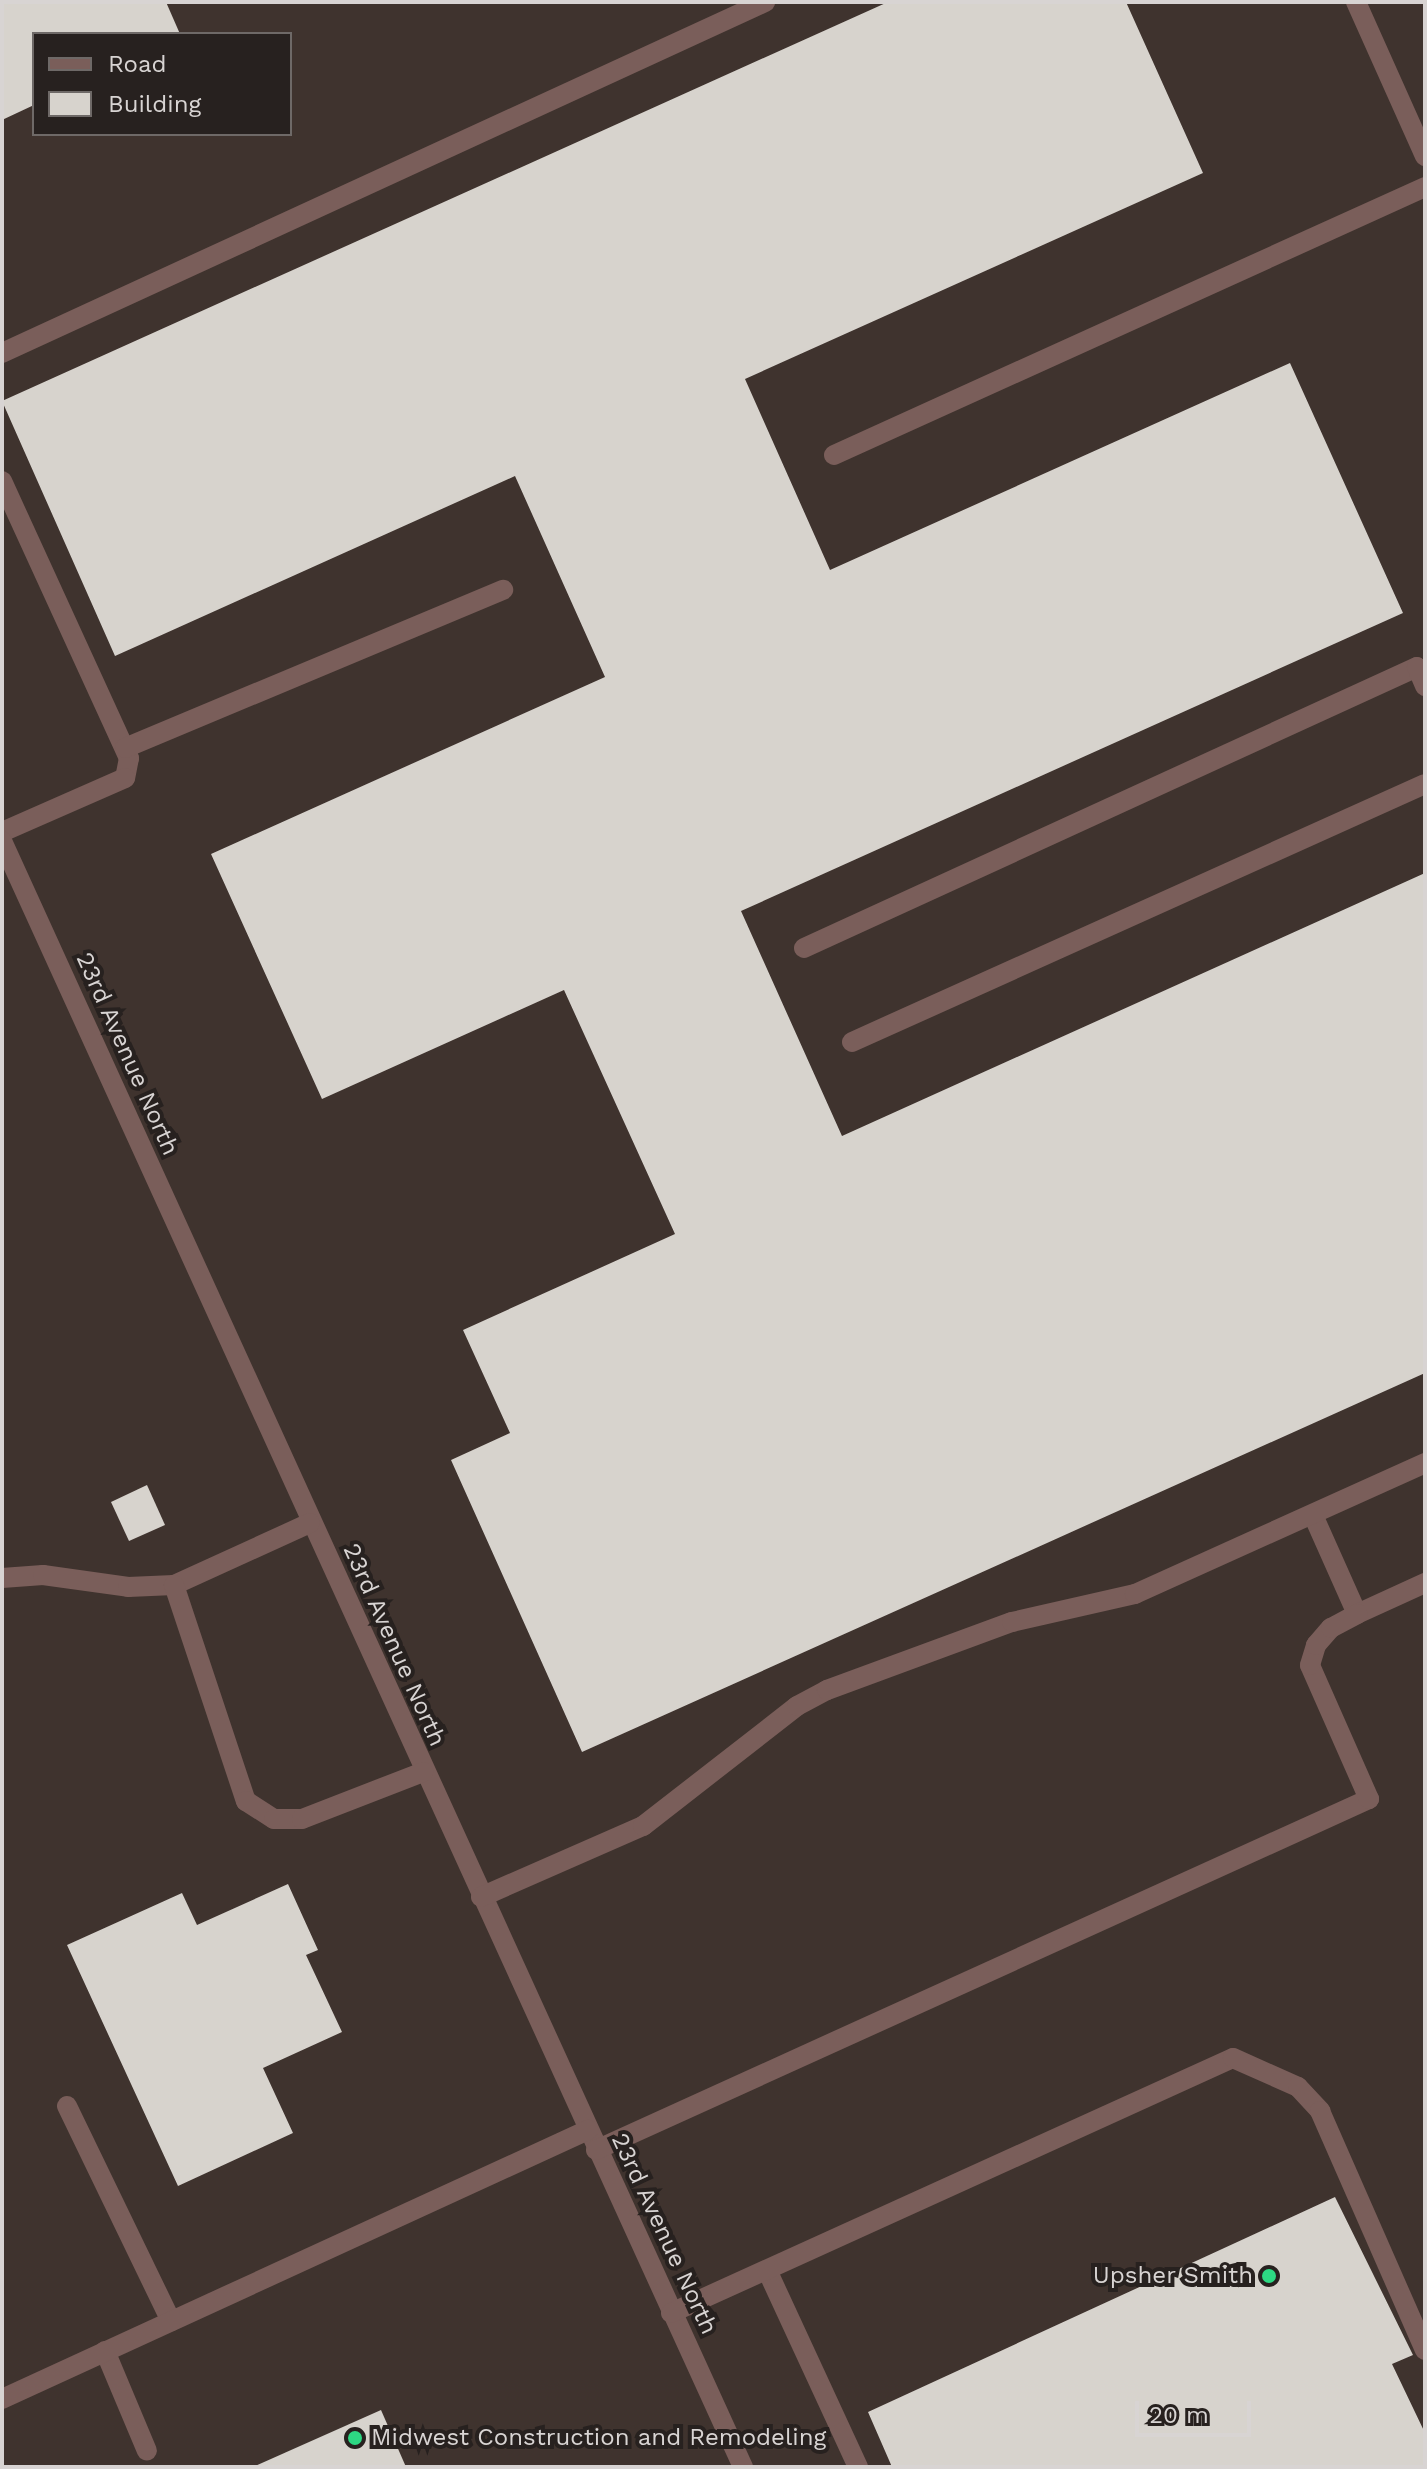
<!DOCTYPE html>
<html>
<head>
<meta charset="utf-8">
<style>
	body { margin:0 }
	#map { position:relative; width:1427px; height:2469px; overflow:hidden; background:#302b28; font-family:"Work Sans",sans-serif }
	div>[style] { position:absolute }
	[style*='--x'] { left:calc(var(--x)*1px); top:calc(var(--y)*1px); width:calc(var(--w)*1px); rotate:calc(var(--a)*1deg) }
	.built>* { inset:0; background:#3f332e }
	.building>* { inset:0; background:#d7d3cd }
	.minor>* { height:20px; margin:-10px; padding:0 10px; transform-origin:10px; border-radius:10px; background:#7a5e5a }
	.dots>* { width:22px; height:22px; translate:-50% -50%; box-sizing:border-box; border:4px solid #27211f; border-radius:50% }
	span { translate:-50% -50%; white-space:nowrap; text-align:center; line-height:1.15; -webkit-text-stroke:8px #27211f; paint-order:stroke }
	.street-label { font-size:24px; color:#d8d4d3 }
	.poi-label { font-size:24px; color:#d8d4d3 }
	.right { translate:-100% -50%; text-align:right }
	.left { translate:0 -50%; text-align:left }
	.frame { position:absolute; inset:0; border:4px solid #d8d4d3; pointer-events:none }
	.legend { position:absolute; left:32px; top:32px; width:260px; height:104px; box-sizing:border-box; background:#27211f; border:2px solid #6e6967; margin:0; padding:10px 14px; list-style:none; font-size:24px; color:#d8d4d3 }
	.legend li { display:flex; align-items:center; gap:16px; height:40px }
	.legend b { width:40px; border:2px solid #6e6967 }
	.scale { position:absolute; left:1135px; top:2401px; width:116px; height:36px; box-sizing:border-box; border:4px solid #d8d4d3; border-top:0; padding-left:10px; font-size:24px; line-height:28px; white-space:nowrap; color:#d8d4d3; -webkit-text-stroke:6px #27211f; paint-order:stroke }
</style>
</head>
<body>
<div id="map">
	<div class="built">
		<i style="clip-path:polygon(evenodd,2px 2px,1425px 2px,1425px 2467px,2px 2467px,2px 2px,34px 34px,290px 34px,290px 134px,34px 134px,34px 34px)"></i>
	</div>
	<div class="building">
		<i style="clip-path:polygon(2px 2px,166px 2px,180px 34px,34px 34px,34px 105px,2px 120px)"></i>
		<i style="clip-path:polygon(888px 2px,1126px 2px,1203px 173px,745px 379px,830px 570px,1290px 363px,1403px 613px,741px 911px,842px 1136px,1425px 873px,1425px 1373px,582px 1752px,451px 1460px,510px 1433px,463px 1330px,675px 1234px,564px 990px,322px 1099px,211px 854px,605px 677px,515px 476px,115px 656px,2px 401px)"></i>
		<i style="clip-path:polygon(147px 1485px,165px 1525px,129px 1541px,111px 1502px)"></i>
		<i style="clip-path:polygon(288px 1884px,318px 1950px,306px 1955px,342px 2032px,263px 2068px,293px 2133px,178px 2186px,67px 1945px,182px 1893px,197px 1925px)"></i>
		<i style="clip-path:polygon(1335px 2197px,1413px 2355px,1392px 2364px,1425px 2433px,1425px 2467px,892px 2467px,868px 2412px)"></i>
		<i style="clip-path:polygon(381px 2410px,406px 2467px,253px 2467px)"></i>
	</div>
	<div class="minor">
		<i style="--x:1356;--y:2;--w:169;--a:65.9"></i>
		<i style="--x:2;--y:353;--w:840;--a:-24.7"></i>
		<i style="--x:834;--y:455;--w:649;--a:-24.39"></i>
		<i style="--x:2;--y:481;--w:305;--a:65.4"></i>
		<i style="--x:129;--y:758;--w:20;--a:101"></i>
		<i style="--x:125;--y:778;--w:134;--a:156.3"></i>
		<i style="--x:125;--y:748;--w:410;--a:-22.7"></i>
		<i style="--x:2;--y:841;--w:1787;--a:65.5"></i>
		<i style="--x:804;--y:948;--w:674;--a:-24.63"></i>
		<i style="--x:1417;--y:667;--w:21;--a:67"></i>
		<i style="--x:852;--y:1042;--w:628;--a:-24.24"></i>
		<i style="--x:1313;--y:1515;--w:108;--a:66"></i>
		<i style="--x:1357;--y:1614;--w:75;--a:-24.5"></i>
		<i style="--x:2;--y:1578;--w:41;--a:-4.2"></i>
		<i style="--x:43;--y:1575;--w:86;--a:8"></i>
		<i style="--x:128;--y:1587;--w:46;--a:-2.5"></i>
		<i style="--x:174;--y:1585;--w:149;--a:-24.5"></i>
		<i style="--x:174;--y:1585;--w:228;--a:71.6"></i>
		<i style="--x:246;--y:1801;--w:33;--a:33"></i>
		<i style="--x:274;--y:1819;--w:28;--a:0"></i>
		<i style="--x:302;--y:1819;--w:130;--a:-21.2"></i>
		<i style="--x:481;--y:1897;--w:177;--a:-23.7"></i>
		<i style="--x:643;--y:1826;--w:195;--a:-37.9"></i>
		<i style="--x:797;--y:1706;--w:34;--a:-28"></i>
		<i style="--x:827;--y:1690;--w:197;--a:-20.2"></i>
		<i style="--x:1012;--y:1622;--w:126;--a:-12.8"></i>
		<i style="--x:1135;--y:1594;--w:318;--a:-24.3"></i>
		<i style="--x:67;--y:2106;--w:239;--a:64.2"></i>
		<i style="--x:596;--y:2150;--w:849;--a:-24.42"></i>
		<i style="--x:1369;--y:1799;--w:146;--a:-113.8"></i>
		<i style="--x:1310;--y:1665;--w:21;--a:-73"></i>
		<i style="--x:1316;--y:1645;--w:23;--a:-49"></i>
		<i style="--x:1331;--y:1628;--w:30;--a:-28"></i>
		<i style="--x:767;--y:2270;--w:217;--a:65.2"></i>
		<i style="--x:671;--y:2313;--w:617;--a:-24.41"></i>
		<i style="--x:1233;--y:2058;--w:71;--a:24"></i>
		<i style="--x:1298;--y:2087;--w:33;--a:47"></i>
		<i style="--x:1320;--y:2111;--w:261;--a:66.3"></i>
		<i style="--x:105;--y:2351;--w:108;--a:67.2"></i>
		<i style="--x:2;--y:2399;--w:645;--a:-24.66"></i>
	</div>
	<div class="dots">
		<i style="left:1269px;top:2276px;background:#2dd883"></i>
		<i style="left:355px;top:2438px;background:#2dd883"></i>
	</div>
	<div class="street-label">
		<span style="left:127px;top:1054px;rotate:66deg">23rd Avenue North</span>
		<span style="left:394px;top:1645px;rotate:66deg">23rd Avenue North</span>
		<span style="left:664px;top:2234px;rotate:65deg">23rd Avenue North</span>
	</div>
	<div class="poi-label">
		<span class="right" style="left:1253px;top:2276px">Upsher Smith</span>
		<span class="left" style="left:371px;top:2438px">Midwest Construction and Remodeling</span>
	</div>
	<div class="frame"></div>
	<ul class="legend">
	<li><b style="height:10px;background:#7a5e5a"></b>Road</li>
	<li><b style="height:22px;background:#d7d3cd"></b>Building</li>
	</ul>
	<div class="scale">20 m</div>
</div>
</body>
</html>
